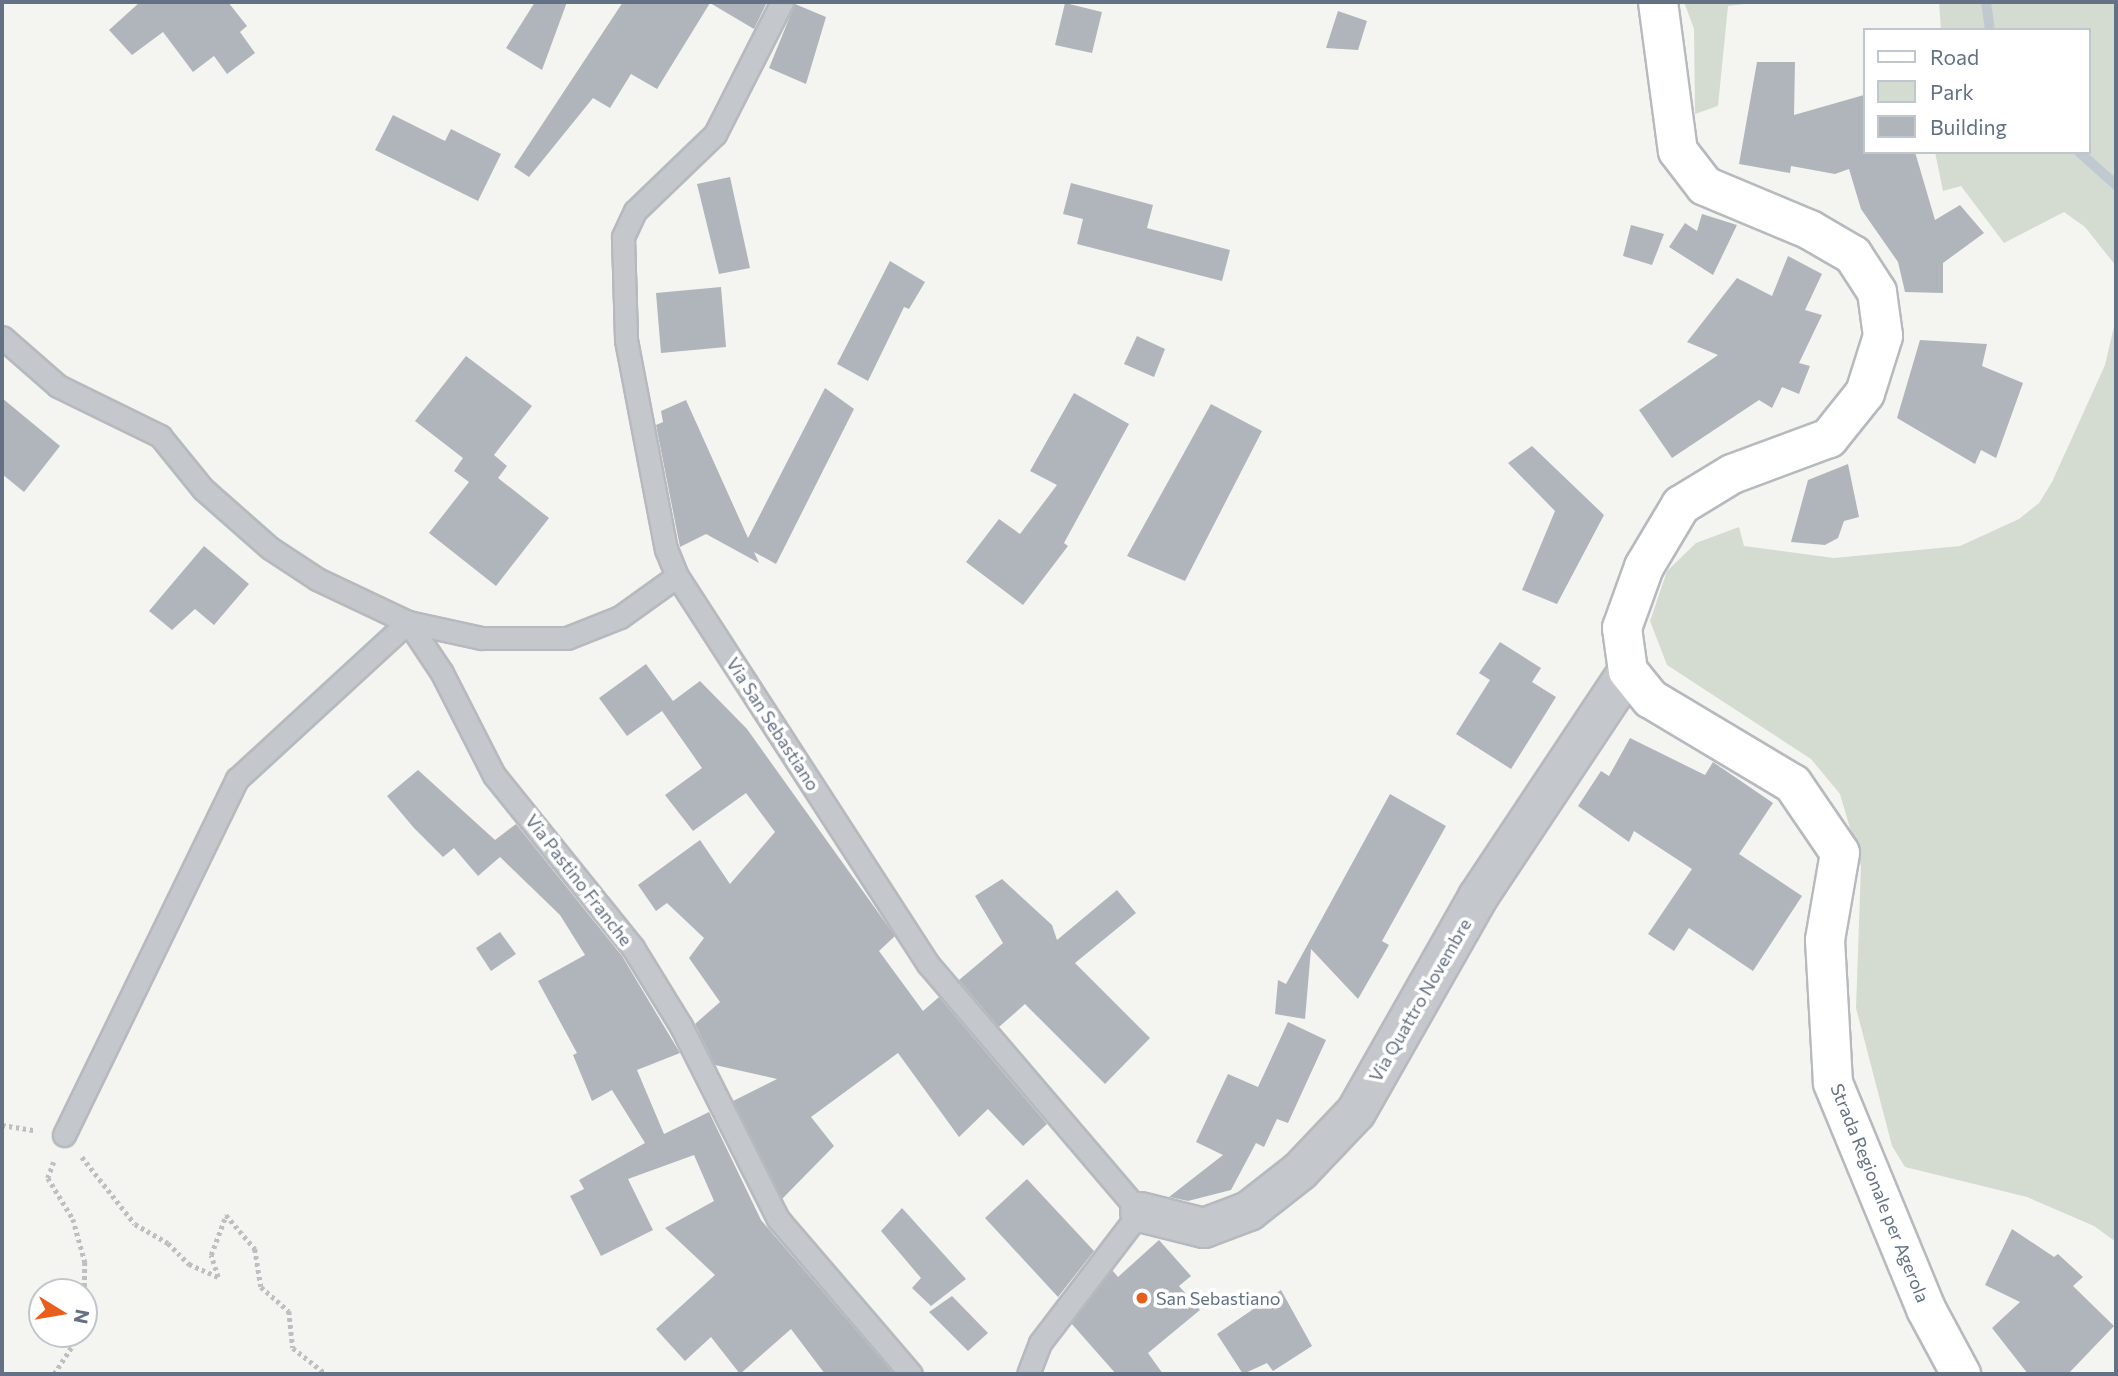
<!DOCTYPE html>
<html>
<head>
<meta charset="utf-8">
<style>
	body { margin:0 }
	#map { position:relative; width:2118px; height:1376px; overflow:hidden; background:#f4f5f0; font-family:Commissioner,sans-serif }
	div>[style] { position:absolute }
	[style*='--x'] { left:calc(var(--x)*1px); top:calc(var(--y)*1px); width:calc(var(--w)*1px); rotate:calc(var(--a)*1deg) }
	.green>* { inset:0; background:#d4dcd1 }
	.stream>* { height:10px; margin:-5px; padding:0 5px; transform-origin:5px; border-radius:5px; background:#c0c9cf }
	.building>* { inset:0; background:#afb5bb }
	.path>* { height:4.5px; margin-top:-2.25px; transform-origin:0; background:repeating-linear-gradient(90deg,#bebfc1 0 3.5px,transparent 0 7px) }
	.roads { filter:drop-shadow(2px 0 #b6babf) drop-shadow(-2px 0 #b6babf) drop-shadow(0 2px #b6babf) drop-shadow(0 -2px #b6babf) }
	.lane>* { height:21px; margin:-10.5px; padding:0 10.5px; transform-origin:10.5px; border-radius:10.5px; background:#c4c7cb }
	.street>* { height:38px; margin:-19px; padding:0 19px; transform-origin:19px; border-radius:19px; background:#c4c7cb }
	.secondary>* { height:38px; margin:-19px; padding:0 19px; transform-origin:19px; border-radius:19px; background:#fff }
	.dots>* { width:19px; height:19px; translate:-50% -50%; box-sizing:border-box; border:4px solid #fff; border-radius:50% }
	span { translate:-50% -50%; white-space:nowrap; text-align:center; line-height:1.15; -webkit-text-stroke:7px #fff; paint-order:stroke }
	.street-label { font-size:18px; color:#627183 }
	.poi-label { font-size:18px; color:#627183 }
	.left { translate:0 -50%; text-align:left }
	.frame { position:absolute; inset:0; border:4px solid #627183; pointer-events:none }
	.legend { position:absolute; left:1863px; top:28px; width:228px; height:126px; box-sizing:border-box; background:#fff; border:2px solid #c0c6cd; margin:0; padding:9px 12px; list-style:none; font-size:21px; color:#627183 }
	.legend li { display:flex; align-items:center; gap:14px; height:35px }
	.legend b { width:35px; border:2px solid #c0c6cd }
	.north { position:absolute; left:28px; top:1278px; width:70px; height:70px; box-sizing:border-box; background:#fff; border:2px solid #c0c6cd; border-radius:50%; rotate:101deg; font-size:19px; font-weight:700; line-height:28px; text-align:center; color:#627183 }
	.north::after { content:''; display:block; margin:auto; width:24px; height:32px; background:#e85f1d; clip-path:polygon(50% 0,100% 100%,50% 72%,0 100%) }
</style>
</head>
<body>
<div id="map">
	<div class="green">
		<i style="clip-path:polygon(1684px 2px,1745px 4px,1728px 6px,1718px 106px,1695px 114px,1694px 29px)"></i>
		<i style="clip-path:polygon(1939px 2px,2116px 2px,2116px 266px,2085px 227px,2064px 212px,2004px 243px,1961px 186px,1943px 191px,1935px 152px,2088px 152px,2088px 30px,1941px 30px)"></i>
		<i style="clip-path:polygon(2116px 318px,2116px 1242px,2094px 1226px,2027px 1197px,1905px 1167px,1892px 1146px,1856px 1008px,1861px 866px,1840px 794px,1811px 759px,1667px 665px,1650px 621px,1667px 571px,1696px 543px,1739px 527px,1744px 546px,1834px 558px,1960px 546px,2019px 519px,2039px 503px,2052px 482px,2105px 365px)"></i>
	</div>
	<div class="stream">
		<i style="--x:1986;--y:2;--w:28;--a:82"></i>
		<i style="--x:2079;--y:152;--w:50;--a:41.7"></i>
	</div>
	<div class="building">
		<i style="clip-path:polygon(140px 2px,228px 2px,247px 26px,240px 32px,255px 53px,227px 74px,214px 56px,193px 72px,163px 32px,132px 55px,109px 30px)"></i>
		<i style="clip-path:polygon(535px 2px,567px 2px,542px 70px,506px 48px)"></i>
		<i style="clip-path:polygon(623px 2px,767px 2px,754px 29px,710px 3px,657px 89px,631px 74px,610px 108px,593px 98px,529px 177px,514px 167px)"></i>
		<i style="clip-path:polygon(1065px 3px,1102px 12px,1092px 53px,1055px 45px)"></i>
		<i style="clip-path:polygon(795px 4px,826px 17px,806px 84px,769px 68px)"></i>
		<i style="clip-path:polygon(1338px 11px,1367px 21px,1358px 50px,1326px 48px)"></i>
		<i style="clip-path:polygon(1757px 62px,1795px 62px,1794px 115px,1864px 95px,1864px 152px,1915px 152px,1935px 220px,1960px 205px,1984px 233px,1943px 263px,1943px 293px,1905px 292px,1898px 262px,1861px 209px,1849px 169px,1835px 174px,1791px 166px,1790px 173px,1739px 164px)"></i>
		<i style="clip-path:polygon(393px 115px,445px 141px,451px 129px,501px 154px,478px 201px,375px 150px)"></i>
		<i style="clip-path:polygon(730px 177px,750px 268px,719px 274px,697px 184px)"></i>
		<i style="clip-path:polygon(1071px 183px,1153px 205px,1147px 228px,1230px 250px,1222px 281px,1077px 244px,1083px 219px,1063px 214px)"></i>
		<i style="clip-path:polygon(1702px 214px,1737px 225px,1713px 275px,1669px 247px,1685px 223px,1697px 231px)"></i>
		<i style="clip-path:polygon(1631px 225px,1664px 234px,1652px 265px,1623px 256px)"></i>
		<i style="clip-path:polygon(1788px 256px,1822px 274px,1805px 310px,1822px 315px,1799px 363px,1810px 366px,1799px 394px,1782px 387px,1772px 408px,1759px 400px,1672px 458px,1639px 410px,1718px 355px,1687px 342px,1737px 278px,1772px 296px)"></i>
		<i style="clip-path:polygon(890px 261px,925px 282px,909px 309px,904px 307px,868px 381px,837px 364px)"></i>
		<i style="clip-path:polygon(721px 287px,726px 347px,661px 353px,656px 293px)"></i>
		<i style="clip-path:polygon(1137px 336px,1165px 349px,1154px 377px,1124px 364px)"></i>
		<i style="clip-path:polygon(1920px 340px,1987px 344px,1982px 366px,2023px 383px,1996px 458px,1981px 450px,1975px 464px,1897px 418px)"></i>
		<i style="clip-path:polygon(466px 356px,532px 406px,494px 455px,507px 466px,498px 478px,549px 518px,496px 586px,429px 533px,469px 482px,454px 471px,463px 458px,415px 421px)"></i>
		<i style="clip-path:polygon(825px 388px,854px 409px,776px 564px,754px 552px,759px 563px,706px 534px,680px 547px,656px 425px,663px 422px,661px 411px,686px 400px,748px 538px)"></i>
		<i style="clip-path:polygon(1074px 393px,1129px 424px,1064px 543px,1068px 546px,1023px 605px,966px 562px,999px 519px,1020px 534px,1057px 485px,1030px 471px)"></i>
		<i style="clip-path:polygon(2px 398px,60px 446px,24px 492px,2px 474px)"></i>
		<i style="clip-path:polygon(1211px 404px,1262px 431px,1185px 581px,1127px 556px)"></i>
		<i style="clip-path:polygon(1532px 446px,1604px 515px,1557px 604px,1522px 590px,1555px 511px,1508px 463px)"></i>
		<i style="clip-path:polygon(1848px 464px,1859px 517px,1844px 521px,1838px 538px,1825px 545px,1791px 542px,1808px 480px)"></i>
		<i style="clip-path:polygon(204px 546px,249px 584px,214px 625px,195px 609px,172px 630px,149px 611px)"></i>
		<i style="clip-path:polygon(1500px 642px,1541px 668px,1532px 682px,1556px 697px,1511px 769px,1456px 734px,1490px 680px,1479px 673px)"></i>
		<i style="clip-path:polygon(646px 664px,673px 701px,700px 681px,747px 729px,895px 936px,879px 951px,923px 1011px,939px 997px,1047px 1124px,1023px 1146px,988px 1109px,959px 1137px,898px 1053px,811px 1117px,834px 1146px,782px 1199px,733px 1101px,777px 1079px,715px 1065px,695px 1024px,720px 1002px,689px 958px,704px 938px,667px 903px,656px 911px,638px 885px,700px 840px,730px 884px,775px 832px,746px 793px,693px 831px,665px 795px,702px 768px,662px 711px,627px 736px,599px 698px)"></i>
		<i style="clip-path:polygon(1630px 738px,1705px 775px,1713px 762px,1773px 803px,1739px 854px,1802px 896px,1753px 971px,1689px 928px,1674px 951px,1648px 934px,1692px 869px,1634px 831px,1629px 842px,1578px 806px,1601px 771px,1609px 776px)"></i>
		<i style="clip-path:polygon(418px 770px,495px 840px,516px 824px,622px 956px,680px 1053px,637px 1070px,664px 1134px,709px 1112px,761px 1220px,894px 1374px,825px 1374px,791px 1329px,740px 1374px,711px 1337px,685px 1361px,656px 1329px,715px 1275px,665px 1228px,714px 1201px,694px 1155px,628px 1179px,653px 1230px,601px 1256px,570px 1196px,584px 1189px,579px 1180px,645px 1143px,612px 1090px,592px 1101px,573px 1055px,577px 1053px,538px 981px,585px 955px,560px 915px,500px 857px,478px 876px,454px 848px,443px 857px,414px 828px,387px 796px)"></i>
		<i style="clip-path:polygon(1390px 794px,1446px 826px,1382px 941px,1389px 945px,1358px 999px,1311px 949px,1305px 1019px,1275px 1014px,1278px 980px,1286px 984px)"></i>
		<i style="clip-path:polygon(1002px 879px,1052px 925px,1057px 940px,1117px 890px,1136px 913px,1075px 963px,1150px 1038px,1105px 1084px,1025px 1004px,999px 1027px,959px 980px,1003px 943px,975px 896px)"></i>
		<i style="clip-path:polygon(500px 932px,516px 954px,491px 971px,476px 948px)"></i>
		<i style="clip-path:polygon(1288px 1022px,1326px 1040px,1288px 1123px,1277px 1119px,1264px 1147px,1256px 1143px,1231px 1190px,1188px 1201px,1169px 1197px,1223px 1155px,1196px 1142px,1228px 1074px,1258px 1087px)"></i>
		<i style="clip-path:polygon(1027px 1179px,1094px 1251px,1058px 1297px,985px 1218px)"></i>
		<i style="clip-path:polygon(902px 1208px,966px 1279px,931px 1306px,912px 1288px,921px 1278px,881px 1231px)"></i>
		<i style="clip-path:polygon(2012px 1229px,2054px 1257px,2058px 1254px,2083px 1277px,2073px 1286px,2114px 1326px,2068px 1374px,2028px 1374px,1992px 1328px,2020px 1302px,1985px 1285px)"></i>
		<i style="clip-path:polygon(1159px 1240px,1191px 1276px,1179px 1286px,1200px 1310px,1148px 1353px,1163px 1374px,1116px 1374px,1071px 1323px,1112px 1270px,1118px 1277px)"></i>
		<i style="clip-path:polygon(1281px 1290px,1312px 1346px,1273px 1371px,1267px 1363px,1243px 1374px,1217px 1334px)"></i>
		<i style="clip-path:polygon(952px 1296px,988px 1333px,968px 1351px,929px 1312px)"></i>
	</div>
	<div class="path">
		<i style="--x:2;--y:1125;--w:33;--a:9"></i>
		<i style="--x:82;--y:1157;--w:85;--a:51.7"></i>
		<i style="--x:135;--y:1224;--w:38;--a:30"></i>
		<i style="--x:168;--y:1243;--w:30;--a:45"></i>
		<i style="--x:189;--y:1264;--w:32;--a:24"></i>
		<i style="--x:218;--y:1277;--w:23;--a:-108"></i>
		<i style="--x:211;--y:1255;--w:43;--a:-69.4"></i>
		<i style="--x:226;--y:1215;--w:45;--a:49.5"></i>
		<i style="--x:255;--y:1249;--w:38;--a:81"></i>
		<i style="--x:261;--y:1287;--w:37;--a:41"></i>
		<i style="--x:289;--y:1311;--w:37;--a:84"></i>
		<i style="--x:293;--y:1348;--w:42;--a:38.2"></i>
		<i style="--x:54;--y:1162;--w:17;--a:111"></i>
		<i style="--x:48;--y:1178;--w:48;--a:58.6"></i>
		<i style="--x:73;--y:1219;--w:45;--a:74.4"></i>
		<i style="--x:85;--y:1262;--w:61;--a:90.9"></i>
		<i style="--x:54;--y:1374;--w:48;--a:-57"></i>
	</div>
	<div class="roads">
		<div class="lane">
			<i style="--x:782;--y:2;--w:148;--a:116.9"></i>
			<i style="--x:715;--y:134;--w:111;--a:136.1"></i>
			<i style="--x:635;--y:211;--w:29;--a:115"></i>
			<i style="--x:623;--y:237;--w:103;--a:88.3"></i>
			<i style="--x:626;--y:340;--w:213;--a:79.2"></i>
			<i style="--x:666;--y:549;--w:29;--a:68"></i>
			<i style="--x:677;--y:576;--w:462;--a:57.1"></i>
			<i style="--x:928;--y:964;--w:326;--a:49.5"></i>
			<i style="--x:1140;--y:1212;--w:165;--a:127.4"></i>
			<i style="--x:1040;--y:1343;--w:33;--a:111"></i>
			<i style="--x:2;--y:337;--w:74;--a:41.2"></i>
			<i style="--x:58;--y:386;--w:114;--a:26.1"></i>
			<i style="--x:160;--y:436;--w:68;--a:50.9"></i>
			<i style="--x:203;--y:489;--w:89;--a:41.4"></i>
			<i style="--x:270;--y:548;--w:56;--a:33.4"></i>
			<i style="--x:317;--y:579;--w:101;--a:25.3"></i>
			<i style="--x:408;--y:622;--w:75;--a:12.4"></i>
			<i style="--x:481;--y:638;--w:86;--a:0"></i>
			<i style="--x:567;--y:638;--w:57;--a:-21.6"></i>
			<i style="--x:620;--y:617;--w:70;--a:-35.7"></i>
			<i style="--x:408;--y:622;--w:61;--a:56.3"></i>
			<i style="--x:442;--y:673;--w:114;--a:63"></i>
			<i style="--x:494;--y:775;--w:222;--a:51.2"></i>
			<i style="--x:633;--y:948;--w:92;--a:58.4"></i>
			<i style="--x:681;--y:1026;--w:216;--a:63.3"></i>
			<i style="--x:778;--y:1219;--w:204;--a:49.4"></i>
			<i style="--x:64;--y:1135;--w:396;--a:-64.1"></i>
			<i style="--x:237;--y:779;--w:232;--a:-42.6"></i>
		</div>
		<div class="street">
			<i style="--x:1140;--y:1212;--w:66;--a:14"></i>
			<i style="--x:1204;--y:1228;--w:48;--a:-20.7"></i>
			<i style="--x:1249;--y:1211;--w:65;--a:-38.1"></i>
			<i style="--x:1300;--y:1171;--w:81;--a:-46.5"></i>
			<i style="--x:1356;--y:1112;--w:247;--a:-60.4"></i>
			<i style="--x:1478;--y:897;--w:271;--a:-56.4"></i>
		</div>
		<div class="secondary">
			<i style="--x:1658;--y:2;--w:150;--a:82.4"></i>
			<i style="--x:1678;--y:151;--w:44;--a:52.4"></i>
			<i style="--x:1705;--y:186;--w:114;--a:22.7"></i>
			<i style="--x:1810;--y:230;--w:50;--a:30.2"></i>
			<i style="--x:1853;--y:255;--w:44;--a:57"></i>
			<i style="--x:1877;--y:292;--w:44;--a:82.2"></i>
			<i style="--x:1883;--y:336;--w:60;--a:107.5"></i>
			<i style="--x:1865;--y:393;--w:58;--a:128.7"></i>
			<i style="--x:1829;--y:438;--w:103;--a:159.6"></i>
			<i style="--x:1732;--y:474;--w:60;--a:148.7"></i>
			<i style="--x:1681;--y:505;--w:72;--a:120.8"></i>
			<i style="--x:1644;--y:567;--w:65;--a:109.8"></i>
			<i style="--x:1622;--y:628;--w:43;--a:82.1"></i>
			<i style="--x:1628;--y:671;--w:36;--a:51"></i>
			<i style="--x:1651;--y:699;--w:165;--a:30.9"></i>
			<i style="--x:1793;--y:784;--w:83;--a:55.7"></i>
			<i style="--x:1840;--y:853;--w:88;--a:99.8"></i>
			<i style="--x:1825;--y:940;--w:143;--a:86.8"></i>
			<i style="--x:1833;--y:1083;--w:244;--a:67.6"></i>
			<i style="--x:1926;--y:1309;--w:74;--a:61.7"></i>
		</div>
	</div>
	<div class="dots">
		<i style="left:1142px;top:1298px;background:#e85f1d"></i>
	</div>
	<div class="street-label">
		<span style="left:773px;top:724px;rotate:57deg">Via San Sebastiano</span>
		<span style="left:579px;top:880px;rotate:52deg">Via Pastino Franche</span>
		<span style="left:1420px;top:1000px;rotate:-60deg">Via Quattro Novembre</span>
		<span style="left:1880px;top:1193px;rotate:68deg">Strada Regionale per Agerola</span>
	</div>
	<div class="poi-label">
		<span class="left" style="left:1156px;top:1298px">San Sebastiano</span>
	</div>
	<div class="frame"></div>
	<ul class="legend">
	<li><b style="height:9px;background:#fff"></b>Road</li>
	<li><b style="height:19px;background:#d4dcd1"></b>Park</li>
	<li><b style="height:19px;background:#afb5bb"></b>Building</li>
	</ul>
	<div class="north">N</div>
</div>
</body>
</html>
